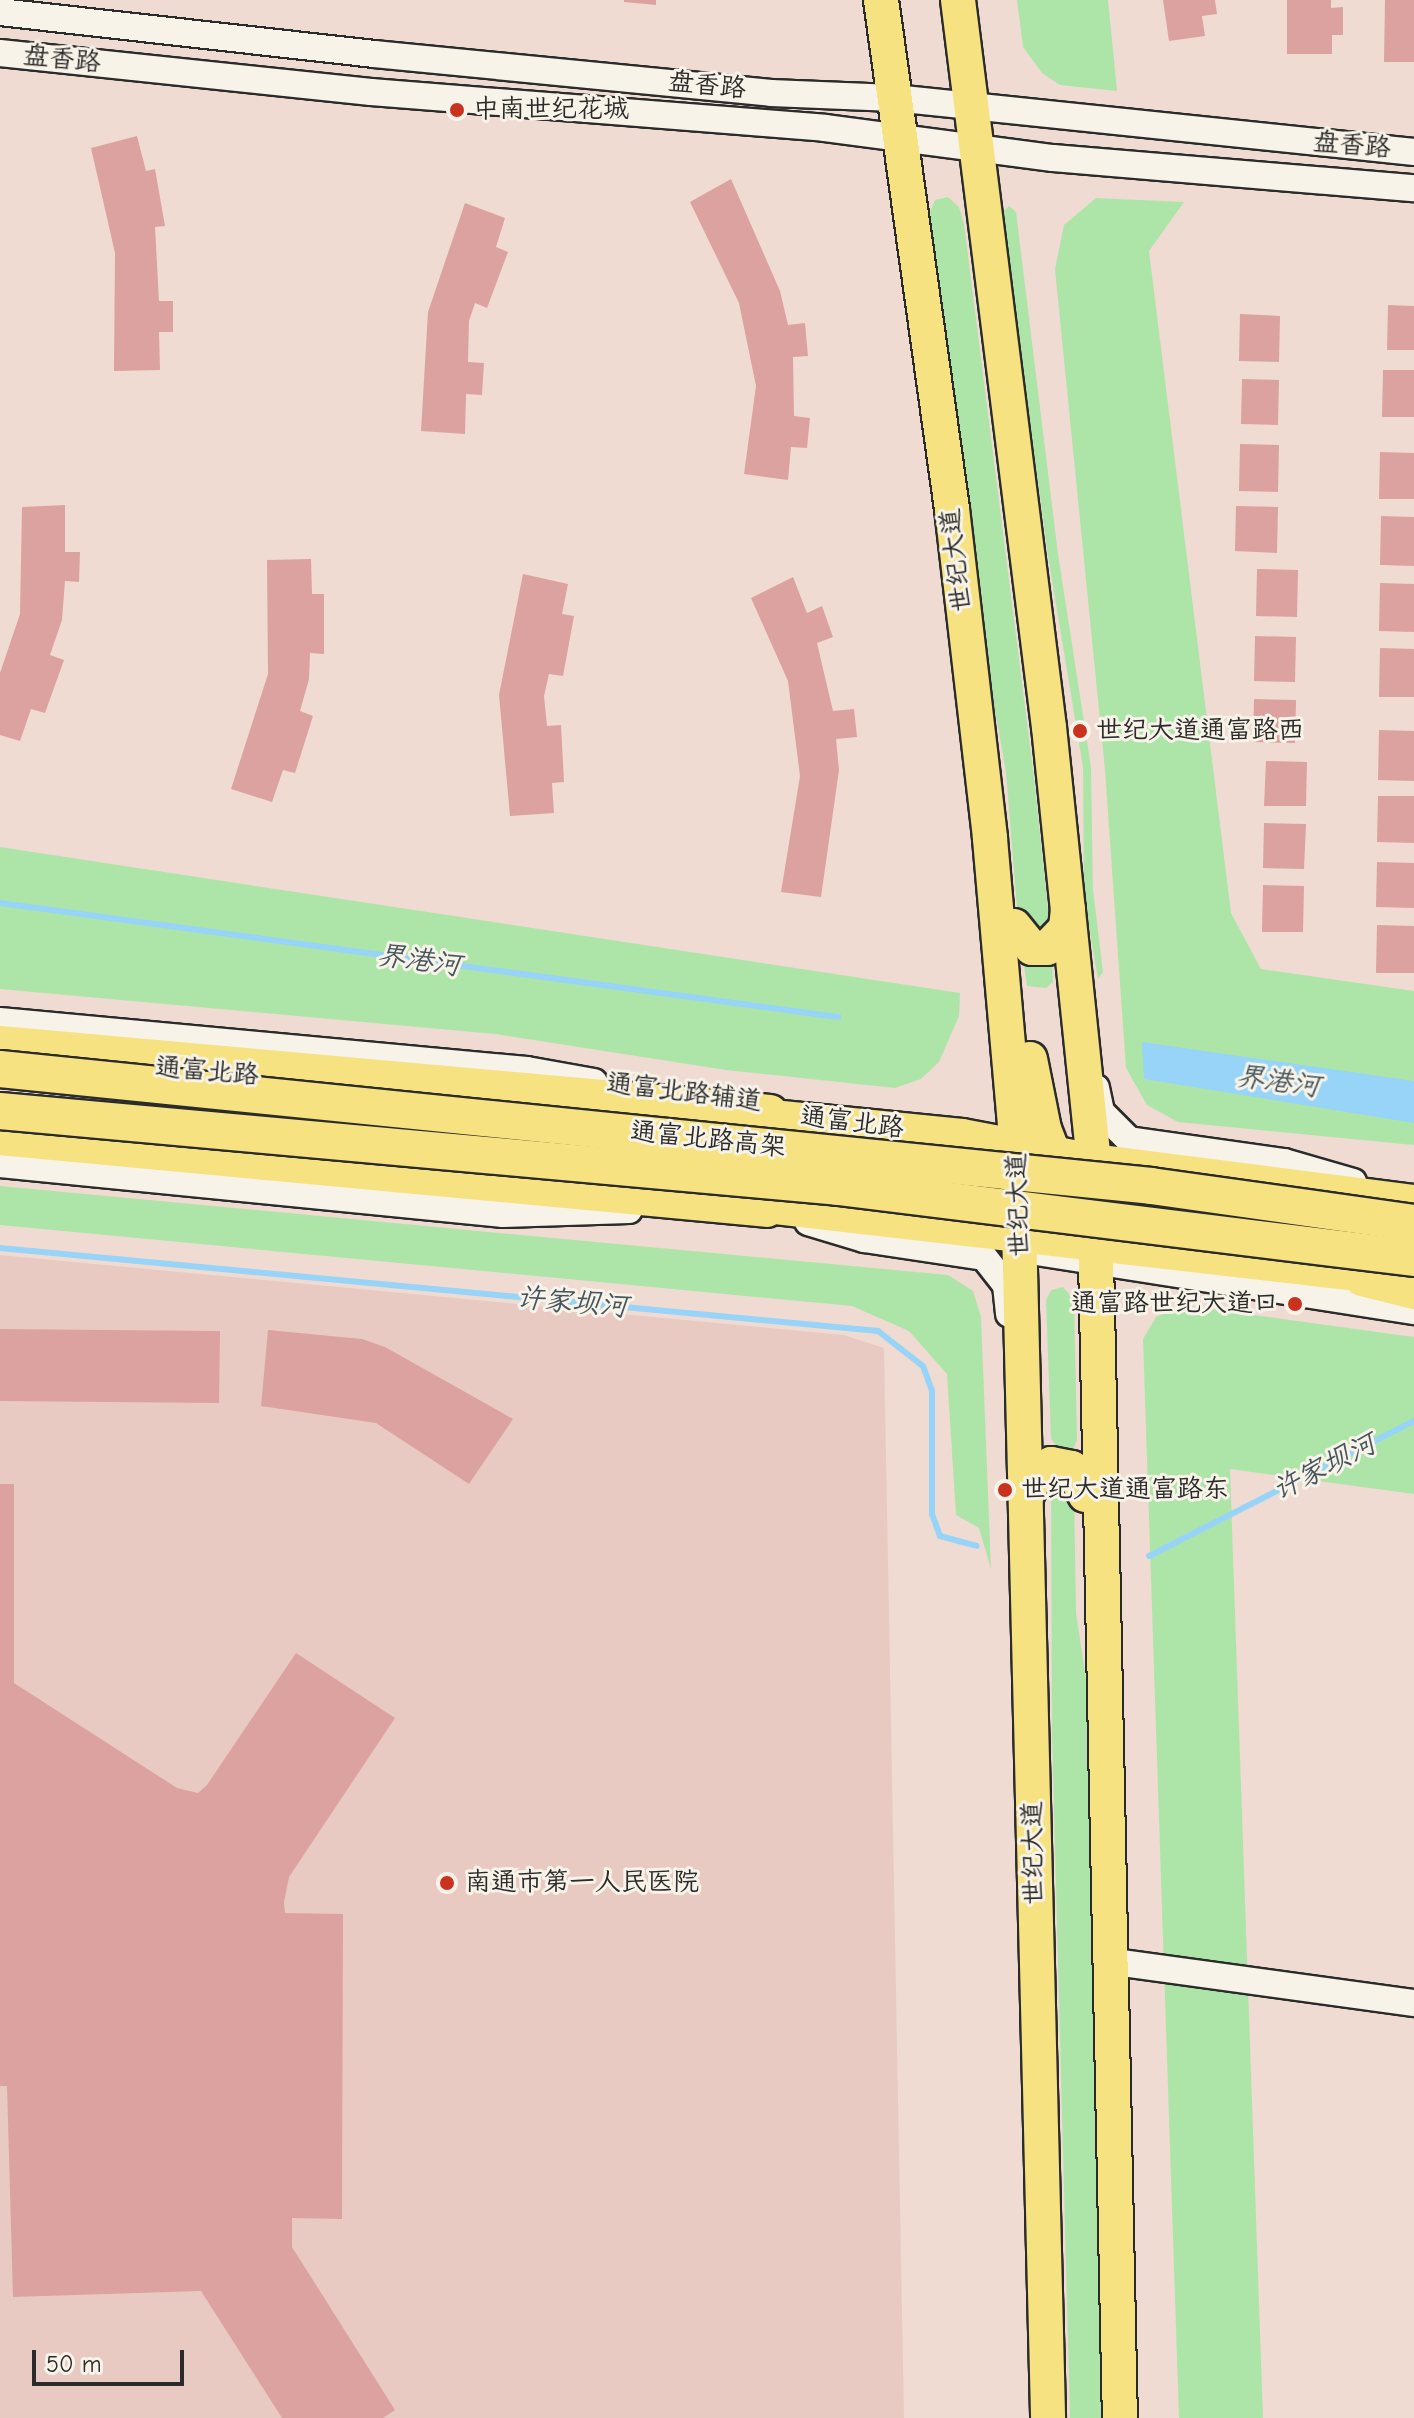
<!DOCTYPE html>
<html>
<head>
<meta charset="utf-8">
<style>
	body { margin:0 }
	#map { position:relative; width:1414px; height:2418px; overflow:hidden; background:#efdbd2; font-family:"Comic Neue","LXGW WenKai TC",sans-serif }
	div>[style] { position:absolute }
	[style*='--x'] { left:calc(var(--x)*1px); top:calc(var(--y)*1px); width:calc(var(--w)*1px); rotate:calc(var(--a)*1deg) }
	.built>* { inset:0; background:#e9cac3 }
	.green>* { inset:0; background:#ade5a9 }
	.water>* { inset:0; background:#97d4f8 }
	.stream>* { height:6px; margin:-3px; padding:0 3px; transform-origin:3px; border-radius:3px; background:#97d4f8 }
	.building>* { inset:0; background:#dca29f }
	.roads { filter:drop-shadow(2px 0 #2b2b2b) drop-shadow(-2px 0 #2b2b2b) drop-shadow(0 2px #2b2b2b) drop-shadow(0 -2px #2b2b2b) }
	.tertiary>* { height:26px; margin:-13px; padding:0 13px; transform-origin:13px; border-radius:13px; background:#f7f3e8 }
	.primary>* { height:34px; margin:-17px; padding:0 17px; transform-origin:17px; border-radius:17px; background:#f6e281 }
	.trunk>* { height:36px; margin:-18px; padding:0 18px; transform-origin:18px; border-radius:18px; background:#f6e281 }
	.bridges { filter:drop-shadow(2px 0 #2b2b2b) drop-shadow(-2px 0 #2b2b2b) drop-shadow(0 2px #2b2b2b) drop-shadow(0 -2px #2b2b2b) }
	.trunk-bridge>* { height:36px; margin:-18px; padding:0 18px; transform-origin:18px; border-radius:18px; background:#f6e281 }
	.dots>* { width:22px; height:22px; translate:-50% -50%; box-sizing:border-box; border:4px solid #f7f3e8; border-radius:50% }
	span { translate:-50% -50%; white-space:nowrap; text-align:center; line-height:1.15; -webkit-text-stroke:6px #f7f3e8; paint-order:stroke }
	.street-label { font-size:26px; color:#2b2b2b }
	.poi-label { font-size:26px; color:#2b2b2b }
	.left { translate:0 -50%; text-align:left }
	.right { translate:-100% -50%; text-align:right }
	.water-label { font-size:28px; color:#46555e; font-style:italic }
	.scale { position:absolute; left:32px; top:2350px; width:152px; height:36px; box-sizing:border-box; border:4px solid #2b2b2b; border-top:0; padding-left:10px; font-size:24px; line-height:28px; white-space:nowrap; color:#2b2b2b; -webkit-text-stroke:6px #f7f3e8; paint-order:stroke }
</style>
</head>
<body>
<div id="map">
	<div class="built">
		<i style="clip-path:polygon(0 1255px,844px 1335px,884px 1348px,904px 2418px,0 2418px)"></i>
	</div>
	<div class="green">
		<i style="clip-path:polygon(1017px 0,1108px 0,1117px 91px,1060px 85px,1042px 73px,1023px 47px)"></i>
		<i style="clip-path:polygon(948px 197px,959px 207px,964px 224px,1034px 778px,1049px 919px,1045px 930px,1029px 932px,1018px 920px,1006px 772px,982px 636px,930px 212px,935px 200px)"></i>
		<i style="clip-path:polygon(1096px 198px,1184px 202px,1149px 251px,1231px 913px,1261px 969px,1414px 991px,1414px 1145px,1178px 1122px,1147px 1105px,1126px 1068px,1105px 770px,1055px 269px,1064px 225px)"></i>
		<i style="clip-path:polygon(1009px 206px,1016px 212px,1058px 554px,1091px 767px,1093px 890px,1103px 972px,1098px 979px,1084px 897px,1083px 767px,1048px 556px,1002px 213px)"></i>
		<i style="clip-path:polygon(0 847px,960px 993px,959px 1016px,939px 1062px,921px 1079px,895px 1088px,726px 1070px,495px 1034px,0 989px)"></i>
		<i style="clip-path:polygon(1052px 958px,1053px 982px,1046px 988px,1027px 986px,1023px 959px)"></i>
		<i style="clip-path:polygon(0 1186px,948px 1275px,973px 1291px,981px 1317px,991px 1569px,979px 1528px,956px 1515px,947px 1374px,909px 1331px,852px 1306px,0 1225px)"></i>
		<i style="clip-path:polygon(1063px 1287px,1074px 1300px,1077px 1440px,1073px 1449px,1062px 1452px,1051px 1439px,1046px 1300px,1051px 1290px)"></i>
		<i style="clip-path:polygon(1181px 1305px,1414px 1337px,1414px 1494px,1230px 1469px,1263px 2418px,1179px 2418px,1143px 1339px,1156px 1317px)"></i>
		<i style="clip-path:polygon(1056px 1479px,1074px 1489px,1076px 1613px,1092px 1719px,1107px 2418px,1070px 2418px,1052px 1733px,1051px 1488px)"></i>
	</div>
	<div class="water">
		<i style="clip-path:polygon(1142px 1042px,1414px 1081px,1414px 1123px,1144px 1079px)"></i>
	</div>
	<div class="stream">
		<i style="--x:0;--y:903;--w:846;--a:7.75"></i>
		<i style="--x:0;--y:1248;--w:882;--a:5.4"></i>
		<i style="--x:878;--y:1331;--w:57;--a:37.9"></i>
		<i style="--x:923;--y:1366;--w:27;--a:70"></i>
		<i style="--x:932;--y:1391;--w:123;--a:90"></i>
		<i style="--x:932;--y:1514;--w:23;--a:70"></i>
		<i style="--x:940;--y:1536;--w:38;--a:15"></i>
		<i style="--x:1149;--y:1556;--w:297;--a:-27"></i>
	</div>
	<div class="building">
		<i style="clip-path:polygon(624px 0,656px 0,656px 5px,624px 2px)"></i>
		<i style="clip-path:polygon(1163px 0,1215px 0,1217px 14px,1202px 16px,1205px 36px,1169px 41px)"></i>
		<i style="clip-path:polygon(1287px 0,1331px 0,1331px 8px,1343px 7px,1343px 35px,1332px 35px,1332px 54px,1287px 54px)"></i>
		<i style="clip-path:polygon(1385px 0,1414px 0,1414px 62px,1384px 62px)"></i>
		<i style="clip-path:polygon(137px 136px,146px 171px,155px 169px,165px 226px,155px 227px,159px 301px,173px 301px,173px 332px,159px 332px,160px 370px,114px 371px,115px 253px,91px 148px)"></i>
		<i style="clip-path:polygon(731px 179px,780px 291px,788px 325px,805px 323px,808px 356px,793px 357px,794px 416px,810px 418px,807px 448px,791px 447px,788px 480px,744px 474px,756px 386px,739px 303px,690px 202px)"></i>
		<i style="clip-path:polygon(465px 203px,505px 218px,496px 247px,508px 252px,487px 308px,475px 303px,469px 321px,468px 362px,484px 363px,482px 395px,466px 394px,465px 434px,421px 431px,428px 312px)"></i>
		<i style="clip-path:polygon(1388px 305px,1414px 306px,1414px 350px,1387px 350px)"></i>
		<i style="clip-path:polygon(1240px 314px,1280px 316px,1279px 362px,1239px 361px)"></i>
		<i style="clip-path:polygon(1383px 370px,1414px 370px,1414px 417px,1382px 417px)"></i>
		<i style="clip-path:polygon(1242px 379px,1279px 380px,1278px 425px,1241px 424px)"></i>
		<i style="clip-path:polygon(1240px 444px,1279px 445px,1278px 492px,1239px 491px)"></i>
		<i style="clip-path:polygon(1380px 452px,1414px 453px,1414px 499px,1379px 499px)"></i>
		<i style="clip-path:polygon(65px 505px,65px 552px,80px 552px,79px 582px,65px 581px,62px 620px,50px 655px,64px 660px,45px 713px,31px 709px,20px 741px,0 735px,0 673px,20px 614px,22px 507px)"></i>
		<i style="clip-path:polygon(1236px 506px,1278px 507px,1277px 553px,1235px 551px)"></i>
		<i style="clip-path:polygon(1381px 516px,1414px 517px,1414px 566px,1380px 565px)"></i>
		<i style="clip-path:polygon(311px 559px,312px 594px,324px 594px,324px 654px,310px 653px,309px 679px,300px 711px,313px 716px,295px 773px,283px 770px,272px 802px,231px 789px,268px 674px,267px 560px)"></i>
		<i style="clip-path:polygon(1257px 569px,1298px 570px,1297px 617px,1256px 616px)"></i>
		<i style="clip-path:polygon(523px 574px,568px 584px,562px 614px,574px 616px,563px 676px,549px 674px,544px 696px,547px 726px,561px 725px,564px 782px,552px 783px,554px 813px,510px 816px,499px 695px)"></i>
		<i style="clip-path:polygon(793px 577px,807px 613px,822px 606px,833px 637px,817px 643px,833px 711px,854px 709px,857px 737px,836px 739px,839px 770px,821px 897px,781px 892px,800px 776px,788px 681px,751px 598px)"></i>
		<i style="clip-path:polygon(1380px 583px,1414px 584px,1414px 632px,1379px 631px)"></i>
		<i style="clip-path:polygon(1255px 636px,1296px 637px,1295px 682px,1254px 681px)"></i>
		<i style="clip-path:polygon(1380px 648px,1414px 649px,1414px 697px,1379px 697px)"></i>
		<i style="clip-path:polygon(1254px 699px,1296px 700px,1295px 743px,1253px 742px)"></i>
		<i style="clip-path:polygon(1379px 730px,1414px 731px,1414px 781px,1378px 780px)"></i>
		<i style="clip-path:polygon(1266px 761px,1307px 762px,1306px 806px,1264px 806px)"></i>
		<i style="clip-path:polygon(1378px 796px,1414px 796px,1414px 843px,1377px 842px)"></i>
		<i style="clip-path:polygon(1264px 823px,1306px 824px,1304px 869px,1263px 868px)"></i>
		<i style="clip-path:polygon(1377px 862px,1414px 863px,1414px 908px,1376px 907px)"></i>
		<i style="clip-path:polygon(1263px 885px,1304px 886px,1303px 932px,1262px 932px)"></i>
		<i style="clip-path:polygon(1377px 925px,1414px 926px,1414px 973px,1376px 973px)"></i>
		<i style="clip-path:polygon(0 1329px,220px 1331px,219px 1403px,0 1401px)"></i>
		<i style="clip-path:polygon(268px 1330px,362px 1339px,385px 1347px,513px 1419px,469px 1484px,376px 1423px,261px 1406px)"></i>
		<i style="clip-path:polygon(0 1484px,14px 1484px,14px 1683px,177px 1788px,198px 1793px,207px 1785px,296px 1653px,395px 1718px,289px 1877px,284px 1902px,285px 1913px,343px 1914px,342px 2219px,292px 2218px,292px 2247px,395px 2410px,383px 2418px,282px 2418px,201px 2291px,13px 2297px,7px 2086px,0 2086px)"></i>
	</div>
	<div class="roads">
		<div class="tertiary">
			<i style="--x:0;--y:12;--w:376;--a:6.4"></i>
			<i style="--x:374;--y:54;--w:399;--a:5.6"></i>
			<i style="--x:771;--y:93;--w:123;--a:2.3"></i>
			<i style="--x:894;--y:98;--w:523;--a:5.93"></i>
			<i style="--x:0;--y:53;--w:373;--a:6"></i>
			<i style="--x:371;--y:92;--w:455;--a:4.5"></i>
			<i style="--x:825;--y:128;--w:230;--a:7.5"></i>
			<i style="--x:1053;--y:158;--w:362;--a:4.8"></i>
			<i style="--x:0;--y:1021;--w:529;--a:5.31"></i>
			<i style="--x:527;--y:1070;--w:68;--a:10.2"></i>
			<i style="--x:1096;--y:1088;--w:25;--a:78"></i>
			<i style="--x:1101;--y:1112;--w:40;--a:45"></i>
			<i style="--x:1129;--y:1140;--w:157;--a:8.1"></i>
			<i style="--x:1284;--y:1162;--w:72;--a:16.2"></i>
			<i style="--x:0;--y:1164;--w:505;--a:5.68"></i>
			<i style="--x:503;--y:1214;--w:126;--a:-1.8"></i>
			<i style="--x:808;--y:1222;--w:59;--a:16.9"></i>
			<i style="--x:864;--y:1239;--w:121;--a:8.5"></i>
			<i style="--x:984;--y:1257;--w:36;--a:52"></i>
			<i style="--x:1006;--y:1285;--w:29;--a:84"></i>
			<i style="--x:1030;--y:1251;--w:389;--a:8.9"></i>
			<i style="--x:1114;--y:1962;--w:303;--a:7.8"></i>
		</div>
		<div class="primary">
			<i style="--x:881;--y:0;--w:514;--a:82.06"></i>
			<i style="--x:952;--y:509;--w:332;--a:83.4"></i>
			<i style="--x:990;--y:839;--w:308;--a:85"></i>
			<i style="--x:1017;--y:1146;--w:1272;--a:88.6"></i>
			<i style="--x:958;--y:0;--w:733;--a:82.87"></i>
			<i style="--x:1049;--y:727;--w:436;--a:84.1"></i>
			<i style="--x:1094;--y:1161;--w:1257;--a:88.82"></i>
			<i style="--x:1014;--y:926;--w:28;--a:51"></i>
			<i style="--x:1032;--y:948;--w:15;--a:0"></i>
			<i style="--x:1047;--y:948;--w:28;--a:-46"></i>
			<i style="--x:1066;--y:928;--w:19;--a:-84"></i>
			<i style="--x:1030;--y:1059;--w:71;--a:78.7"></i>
			<i style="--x:1044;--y:1129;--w:44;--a:68.7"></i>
			<i style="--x:742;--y:1114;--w:221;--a:5.7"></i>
			<i style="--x:962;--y:1136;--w:134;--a:10.7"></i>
			<i style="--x:1094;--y:1161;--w:323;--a:7.3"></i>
			<i style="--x:741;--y:1203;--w:654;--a:6.58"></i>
			<i style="--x:1026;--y:1497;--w:17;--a:-66"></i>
			<i style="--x:1033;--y:1481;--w:25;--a:-43"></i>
			<i style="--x:1051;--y:1464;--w:21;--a:11"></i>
			<i style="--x:1072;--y:1468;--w:30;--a:64"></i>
		</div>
		<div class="trunk">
			<i style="--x:0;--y:1044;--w:773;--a:5.12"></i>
			<i style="--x:0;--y:1137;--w:770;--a:5.36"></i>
			<i style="--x:1362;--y:1278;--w:54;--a:14"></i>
		</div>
	</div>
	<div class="bridges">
		<div class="trunk-bridge">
			<i style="--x:0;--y:1069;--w:1157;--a:5.8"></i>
			<i style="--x:1151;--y:1186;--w:266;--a:8"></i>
			<i style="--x:0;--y:1111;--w:841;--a:5.18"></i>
			<i style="--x:838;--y:1187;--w:580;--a:7.03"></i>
		</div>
	</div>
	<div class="dots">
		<i style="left:457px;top:110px;background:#c8321e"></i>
		<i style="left:1080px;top:731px;background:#c8321e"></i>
		<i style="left:1295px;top:1304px;background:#c8321e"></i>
		<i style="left:1005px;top:1490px;background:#c8321e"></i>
		<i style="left:447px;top:1883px;background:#c8321e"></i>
	</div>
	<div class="street-label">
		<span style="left:62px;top:60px;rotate:6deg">盘香路</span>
		<span style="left:707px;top:86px;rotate:6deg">盘香路</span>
		<span style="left:1352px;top:146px;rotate:5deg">盘香路</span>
		<span style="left:957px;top:560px;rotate:-97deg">世纪大道</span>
		<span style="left:207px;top:1072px;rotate:5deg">通富北路</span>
		<span style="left:684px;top:1093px;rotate:7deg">通富北路辅道</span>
		<span style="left:852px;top:1123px;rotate:7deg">通富北路</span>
		<span style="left:708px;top:1140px;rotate:6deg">通富北路高架</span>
		<span style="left:1019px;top:1205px;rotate:-92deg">世纪大道</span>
		<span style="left:1034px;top:1853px;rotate:-91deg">世纪大道</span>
	</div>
	<div class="poi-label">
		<span class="left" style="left:473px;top:110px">中南世纪花城</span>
		<span class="left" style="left:1096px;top:731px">世纪大道通富路西</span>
		<span class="right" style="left:1279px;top:1304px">通富路世纪大道口</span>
		<span class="left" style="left:1021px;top:1490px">世纪大道通富路东</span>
		<span class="left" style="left:465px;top:1883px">南通市第一人民医院</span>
	</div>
	<div class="water-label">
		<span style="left:419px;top:960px;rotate:8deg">界港河</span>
		<span style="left:1278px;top:1081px;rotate:8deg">界港河</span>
		<span style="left:572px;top:1302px;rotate:5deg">许家坝河</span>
		<span style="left:1324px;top:1467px;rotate:-27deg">许家坝河</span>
	</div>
	<div class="scale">50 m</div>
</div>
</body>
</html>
